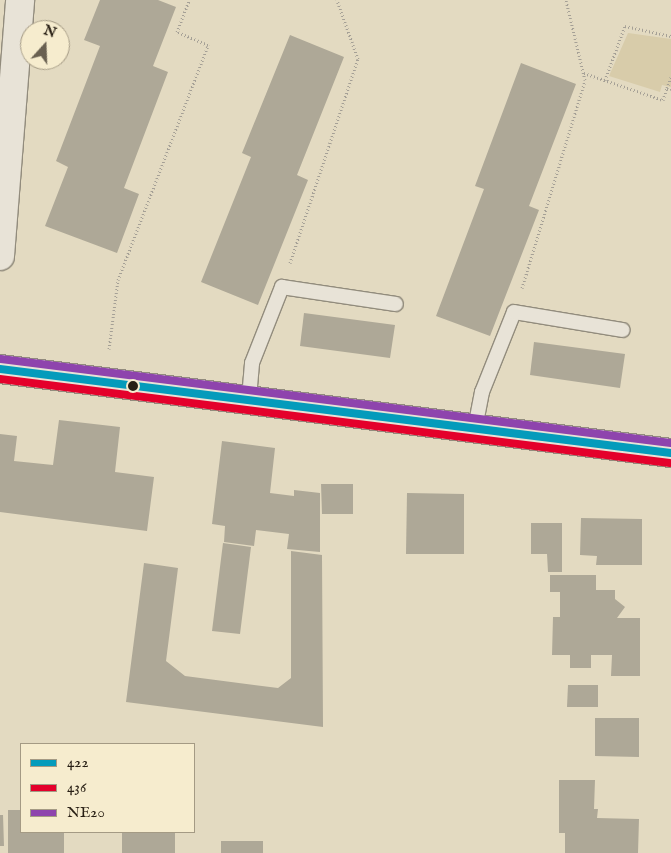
<!DOCTYPE html>
<html>
<head>
<meta charset="utf-8">
<style>
	body { margin:0 }
	#map { position:relative; width:671px; height:853px; overflow:hidden; background:#e3dac1; font-family:"IM FELL English",serif }
	div>[style] { position:absolute }
	[style*='--x'] { left:calc(var(--x)*1px); top:calc(var(--y)*1px); width:calc(var(--w)*1px); rotate:calc(var(--a)*1deg) }
	.green>* { inset:0; background:#d8ccaa }
	.building>* { inset:0; background:#aea897 }
	.path>* { height:3px; margin-top:-1.5px; transform-origin:0; background:repeating-linear-gradient(90deg,#a5a096 0 1px,transparent 0 3.5px) }
	.roads { filter:drop-shadow(1px 0 #928c7d) drop-shadow(-1px 0 #928c7d) drop-shadow(0 1px #928c7d) drop-shadow(0 -1px #928c7d) }
	.lane>* { height:14px; margin:-7px; padding:0 7px; transform-origin:7px; border-radius:7px; background:#e8e3d7 }
	.street>* { height:28px; margin:-14px; padding:0 14px; transform-origin:14px; border-radius:14px; background:#e8e3d7 }
	.bus-1>* { height:8px; margin:-4px; padding:0 4px; transform-origin:4px; border-radius:4px; background:#049bbb }
	.bus-2>* { height:8px; margin:-4px; padding:0 4px; transform-origin:4px; border-radius:4px; background:#e4002b }
	.bus-3>* { height:8px; margin:-4px; padding:0 4px; transform-origin:4px; border-radius:4px; background:#8e44ad }
	.dots>* { width:14px; height:14px; translate:-50% -50%; box-sizing:border-box; border:2px solid #f6ecce; border-radius:50% }
	span { translate:-50% -50%; white-space:nowrap; text-align:center; line-height:1.15; -webkit-text-stroke:4px #f6ecce; paint-order:stroke }
	.legend { position:absolute; left:20px; top:743px; width:175px; height:90px; box-sizing:border-box; background:#f6ecce; border:1px solid #a49a84; margin:0; padding:6px 9px; list-style:none; font-size:15px; color:#281f14 }
	.legend li { display:flex; align-items:center; gap:10px; height:25px }
	.legend b { width:25px; border:1px solid #a49a84 }
	.north { position:absolute; left:20px; top:20px; width:50px; height:50px; box-sizing:border-box; background:#f6ecce; border:1px solid #a49a84; border-radius:50%; rotate:20deg; font-size:14px; font-weight:700; line-height:20px; text-align:center; color:#281f14 }
	.north::after { content:''; display:block; margin:auto; width:18px; height:22px; background:#696051; clip-path:polygon(50% 0,100% 100%,50% 72%,0 100%) }
</style>
</head>
<body>
<div id="map">
	<div class="green">
		<i style="clip-path:polygon(628px 33px,671px 39px,671px 87px,662px 85px,660px 92px,609px 76px)"></i>
	</div>
	<div class="building">
		<i style="clip-path:polygon(100px 0,158px 0,176px 7px,153px 66px,168px 72px,124px 188px,139px 194px,117px 253px,45px 226px,68px 167px,56px 161px,100px 46px,84px 40px)"></i>
		<i style="clip-path:polygon(290px 35px,344px 57px,297px 175px,308px 180px,258px 305px,201px 282px,251px 157px,242px 153px)"></i>
		<i style="clip-path:polygon(521px 63px,576px 84px,529px 206px,539px 210px,490px 336px,436px 316px,484px 189px,475px 186px)"></i>
		<i style="clip-path:polygon(304px 313px,395px 325px,390px 358px,300px 346px)"></i>
		<i style="clip-path:polygon(534px 342px,625px 354px,620px 388px,530px 375px)"></i>
		<i style="clip-path:polygon(59px 420px,120px 427px,115px 472px,154px 477px,147px 531px,0 512px,0 434px,17px 436px,14px 461px,53px 465px)"></i>
		<i style="clip-path:polygon(222px 441px,275px 448px,270px 493px,294px 496px,294px 490px,320px 493px,320px 552px,287px 549px,289px 534px,256px 530px,254px 546px,224px 542px,225px 526px,212px 524px)"></i>
		<i style="clip-path:polygon(321px 484px,353px 484px,353px 514px,322px 514px)"></i>
		<i style="clip-path:polygon(407px 493px,464px 494px,464px 554px,406px 554px)"></i>
		<i style="clip-path:polygon(581px 518px,642px 519px,642px 565px,596px 565px,597px 556px,580px 555px)"></i>
		<i style="clip-path:polygon(531px 523px,562px 523px,562px 572px,548px 572px,547px 554px,531px 554px)"></i>
		<i style="clip-path:polygon(223px 543px,251px 547px,240px 634px,212px 631px)"></i>
		<i style="clip-path:polygon(291px 551px,322px 555px,323px 727px,126px 702px,144px 563px,178px 568px,166px 661px,185px 676px,278px 688px,291px 678px)"></i>
		<i style="clip-path:polygon(550px 575px,596px 575px,596px 590px,615px 590px,615px 599px,625px 607px,617px 618px,640px 618px,640px 676px,611px 676px,612px 655px,591px 655px,591px 668px,570px 668px,570px 655px,552px 655px,553px 617px,560px 617px,560px 592px,550px 592px)"></i>
		<i style="clip-path:polygon(568px 685px,598px 685px,598px 707px,567px 707px)"></i>
		<i style="clip-path:polygon(595px 718px,639px 718px,639px 757px,595px 756px)"></i>
		<i style="clip-path:polygon(559px 780px,595px 780px,594px 809px,598px 809px,597px 818px,639px 819px,638px 853px,565px 853px,565px 833px,559px 833px)"></i>
		<i style="clip-path:polygon(8px 810px,21px 810px,21px 832px,64px 832px,64px 853px,8px 853px)"></i>
		<i style="clip-path:polygon(0 815px,3px 815px,4px 846px,0 846px)"></i>
		<i style="clip-path:polygon(122px 832px,175px 832px,175px 853px,122px 853px)"></i>
		<i style="clip-path:polygon(221px 841px,263px 841px,263px 853px,221px 853px)"></i>
	</div>
	<div class="path">
		<i style="--x:584;--y:73;--w:83;--a:18.9"></i>
		<i style="--x:663;--y:100;--w:13;--a:-72"></i>
		<i style="--x:667;--y:88;--w:4;--a:14"></i>
		<i style="--x:605;--y:80;--w:58;--a:-69.7"></i>
		<i style="--x:625;--y:26;--w:47;--a:12.3"></i>
		<i style="--x:667;--y:88;--w:12;--a:-70"></i>
		<i style="--x:290;--y:263;--w:215;--a:-71.6"></i>
		<i style="--x:358;--y:59;--w:63;--a:-109.6"></i>
		<i style="--x:522;--y:288;--w:217;--a:-73.1"></i>
		<i style="--x:585;--y:80;--w:82;--a:-103.4"></i>
		<i style="--x:109;--y:349;--w:70;--a:-82.6"></i>
		<i style="--x:118;--y:280;--w:252;--a:-69"></i>
		<i style="--x:208;--y:45;--w:34;--a:-157"></i>
		<i style="--x:177;--y:32;--w:34;--a:-69"></i>
	</div>
	<div class="roads">
		<div class="lane">
			<i style="--x:249;--y:398;--w:35;--a:-85"></i>
			<i style="--x:252;--y:363;--w:82;--a:-68.5"></i>
			<i style="--x:282;--y:287;--w:115;--a:8.5"></i>
			<i style="--x:475;--y:428;--w:37;--a:-79"></i>
			<i style="--x:482;--y:392;--w:86;--a:-68.2"></i>
			<i style="--x:514;--y:312;--w:110;--a:9.4"></i>
		</div>
		<div class="street">
			<i style="--x:0;--y:256;--w:257;--a:-85.5"></i>
			<i style="--x:0;--y:369;--w:676;--a:7.14"></i>
		</div>
	</div>
	<div class="bus-1">
		<i style="--x:0;--y:369;--w:676;--a:7.14"></i>
	</div>
	<div class="bus-2">
		<i style="--x:0;--y:379;--w:675;--a:7.15"></i>
	</div>
	<div class="bus-3">
		<i style="--x:1;--y:359;--w:675;--a:7.15"></i>
	</div>
	<div class="dots">
		<i style="left:133px;top:386px;background:#281f14"></i>
	</div>
	<ul class="legend">
	<li><b style="height:6px;background:#049bbb"></b>422</li>
	<li><b style="height:6px;background:#e4002b"></b>436</li>
	<li><b style="height:6px;background:#8e44ad"></b>NE20</li>
	</ul>
	<div class="north">N</div>
</div>
</body>
</html>
